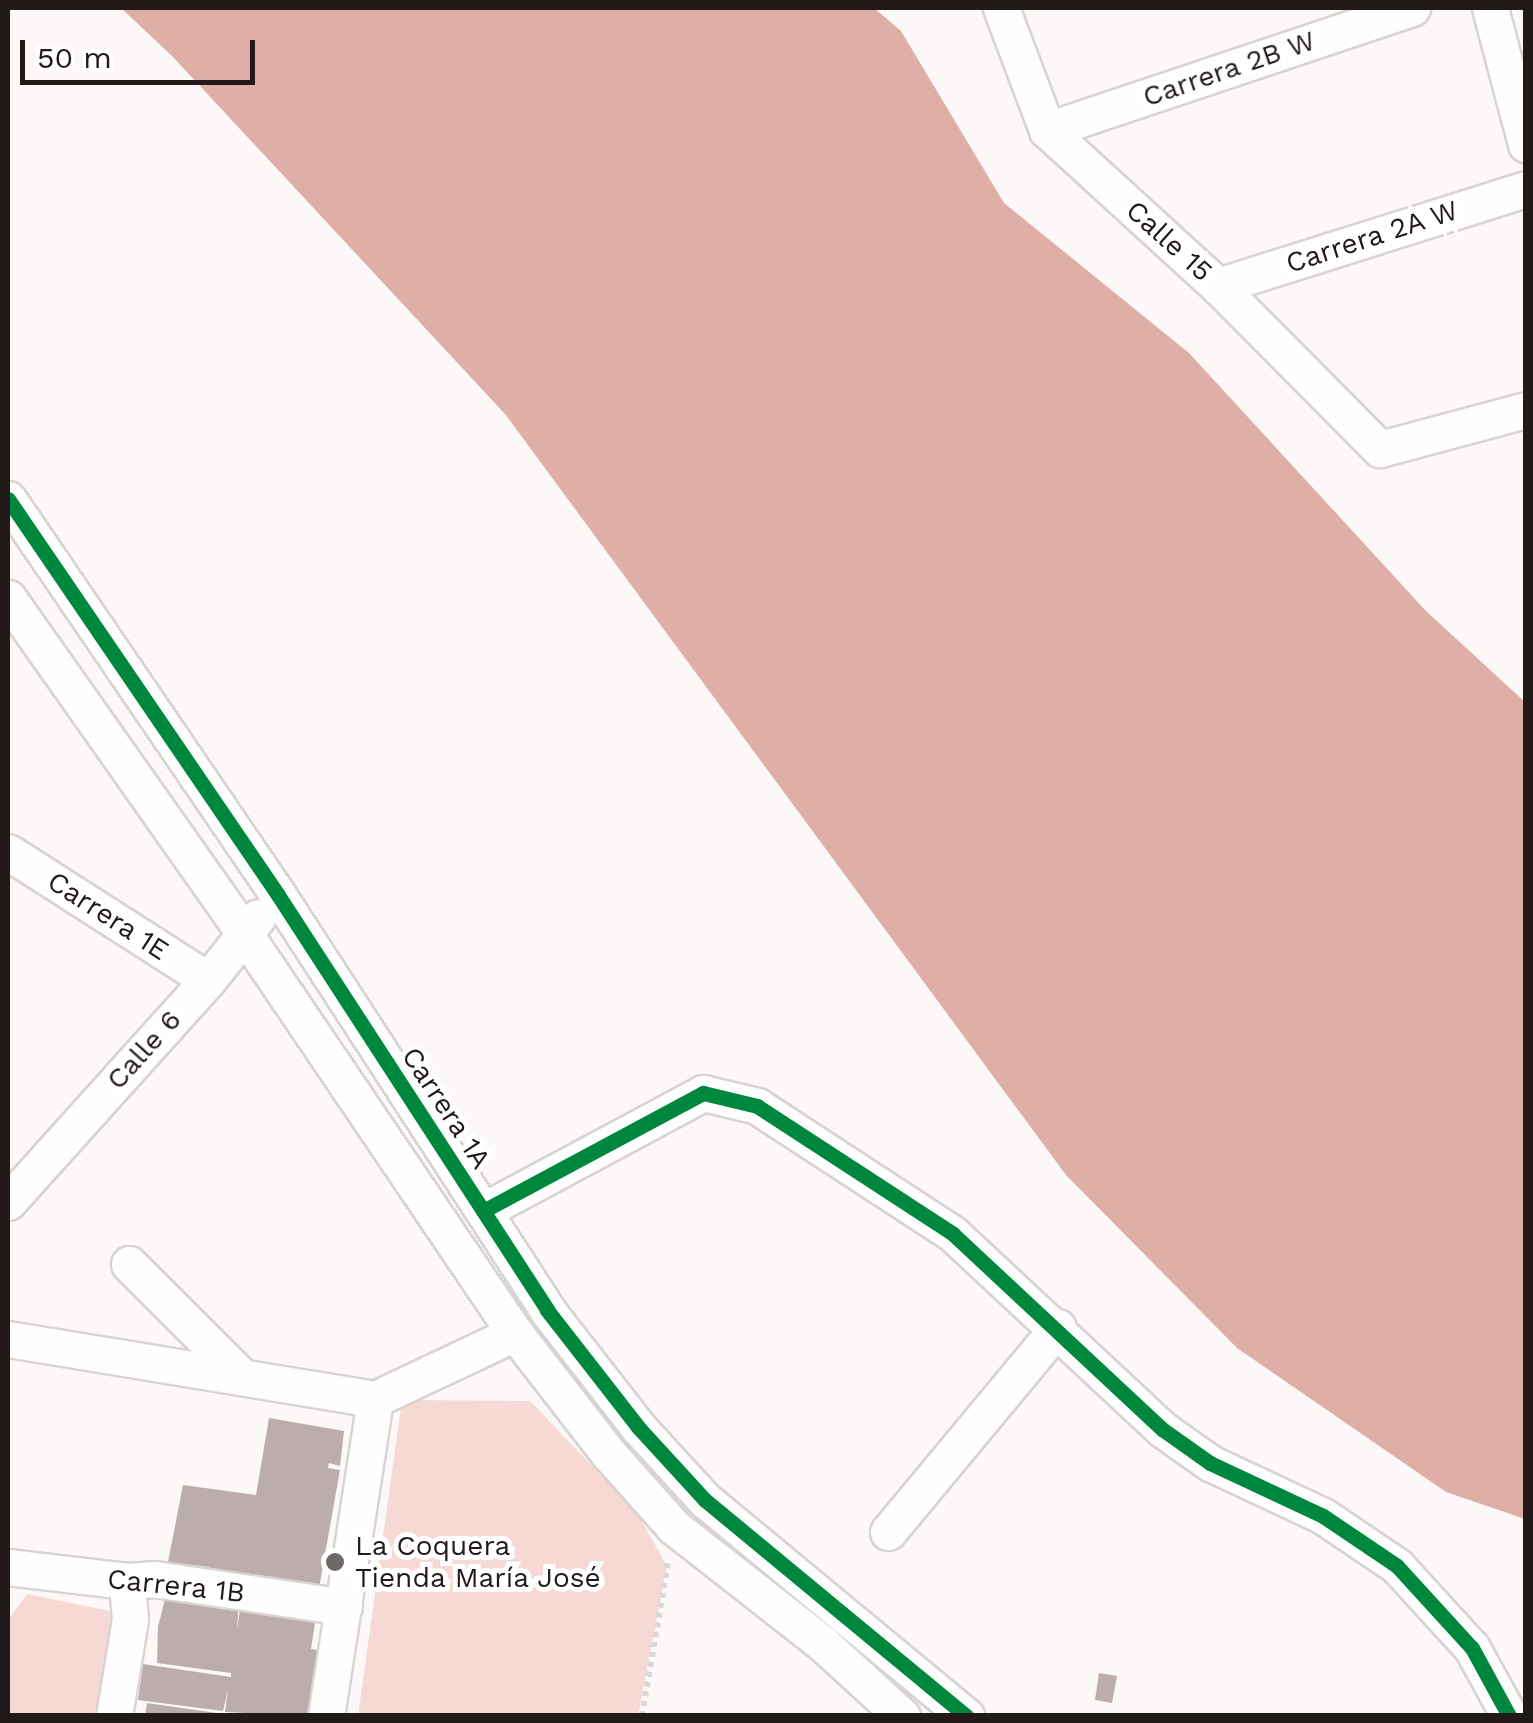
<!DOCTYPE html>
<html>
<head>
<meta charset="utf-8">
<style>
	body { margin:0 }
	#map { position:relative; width:1533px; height:1723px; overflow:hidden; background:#fbf8f7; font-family:"Work Sans",sans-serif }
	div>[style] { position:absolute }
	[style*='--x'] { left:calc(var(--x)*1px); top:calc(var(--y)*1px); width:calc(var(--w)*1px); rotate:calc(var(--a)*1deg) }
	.green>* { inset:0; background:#f6d9d4 }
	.water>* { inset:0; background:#deaea7 }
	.building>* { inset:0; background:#baadab }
	.path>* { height:6px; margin-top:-3px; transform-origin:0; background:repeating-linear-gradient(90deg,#d9d8d8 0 5px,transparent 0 10px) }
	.roads { filter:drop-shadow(2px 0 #d9d3d1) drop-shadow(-2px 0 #d9d3d1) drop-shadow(0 2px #d9d3d1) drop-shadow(0 -2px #d9d3d1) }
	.minor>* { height:35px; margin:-17.5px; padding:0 17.5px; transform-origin:17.5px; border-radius:17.5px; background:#fefefe }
	.cycleway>* { height:15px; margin:-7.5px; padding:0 7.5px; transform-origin:7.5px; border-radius:7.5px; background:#00873e }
	.dots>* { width:28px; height:28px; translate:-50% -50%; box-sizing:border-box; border:5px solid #fff; border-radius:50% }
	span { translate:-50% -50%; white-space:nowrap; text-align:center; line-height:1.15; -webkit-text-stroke:10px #fff; paint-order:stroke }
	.street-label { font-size:28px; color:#221a18 }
	.poi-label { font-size:28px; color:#221a18 }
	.left { translate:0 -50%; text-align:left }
	.frame { position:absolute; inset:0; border:10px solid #221a18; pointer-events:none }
	.scale { position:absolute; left:20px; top:40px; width:235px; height:45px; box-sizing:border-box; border:5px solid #221a18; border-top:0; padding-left:12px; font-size:30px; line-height:35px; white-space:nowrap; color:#221a18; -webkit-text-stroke:8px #fff; paint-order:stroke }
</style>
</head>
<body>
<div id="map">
	<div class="green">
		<i style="clip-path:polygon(402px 1400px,530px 1401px,637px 1513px,667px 1566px,638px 1715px,358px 1716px)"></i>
		<i style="clip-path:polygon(27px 1594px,115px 1612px,96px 1715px,8px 1716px,8px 1620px)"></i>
	</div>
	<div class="water">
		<i style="clip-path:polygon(121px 8px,874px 8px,901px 31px,1004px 203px,1189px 353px,1426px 611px,1525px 702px,1525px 1519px,1446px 1492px,1237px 1348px,1066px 1175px,505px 414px,173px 57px)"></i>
	</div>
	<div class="building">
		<i style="clip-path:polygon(269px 1418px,344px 1431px,340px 1466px,329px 1463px,328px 1468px,340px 1470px,319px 1588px,245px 1573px,239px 1580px,207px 1576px,209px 1567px,168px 1562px,183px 1485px,256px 1495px)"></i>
		<i style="clip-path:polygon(166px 1595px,239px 1601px,237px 1629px,242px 1598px,317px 1610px,311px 1649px,323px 1651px,314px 1716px,225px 1712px,228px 1689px,223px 1711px,138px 1700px,143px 1664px,231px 1677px,231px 1673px,157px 1663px,158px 1627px)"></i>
		<i style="clip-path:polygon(1099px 1673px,1117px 1676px,1112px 1703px,1095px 1700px)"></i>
		<i style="clip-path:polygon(147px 1703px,217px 1713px,217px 1716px,145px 1716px)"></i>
	</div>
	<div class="path">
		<i style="--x:642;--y:1716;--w:155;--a:-80.4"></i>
	</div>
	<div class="roads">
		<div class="minor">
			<i style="--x:1001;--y:8;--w:130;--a:69.3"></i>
			<i style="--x:1047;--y:130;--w:231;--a:42.4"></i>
			<i style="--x:1218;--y:286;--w:230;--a:45.2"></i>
			<i style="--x:1380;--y:449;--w:151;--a:-15"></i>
			<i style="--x:1490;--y:8;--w:141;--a:75.2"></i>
			<i style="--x:1047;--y:130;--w:385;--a:-18.5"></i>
			<i style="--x:1218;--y:286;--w:323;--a:-17.5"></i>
			<i style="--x:8;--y:499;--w:479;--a:55.7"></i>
			<i style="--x:278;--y:895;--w:495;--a:57"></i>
			<i style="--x:547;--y:1310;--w:148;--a:52.1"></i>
			<i style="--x:638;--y:1427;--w:99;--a:47.5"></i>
			<i style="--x:705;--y:1500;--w:339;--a:39.6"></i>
			<i style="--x:8;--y:598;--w:410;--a:54.8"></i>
			<i style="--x:244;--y:933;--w:483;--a:55.9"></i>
			<i style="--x:515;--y:1333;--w:152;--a:52.2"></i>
			<i style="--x:608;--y:1453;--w:99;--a:48.3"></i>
			<i style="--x:674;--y:1527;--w:188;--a:38.1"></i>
			<i style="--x:822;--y:1643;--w:108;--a:42.4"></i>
			<i style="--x:8;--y:852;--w:237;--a:32.6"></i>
			<i style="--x:8;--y:1202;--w:299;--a:-48"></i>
			<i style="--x:208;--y:980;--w:80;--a:-51.6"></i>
			<i style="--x:483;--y:1211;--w:250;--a:-28.2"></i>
			<i style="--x:703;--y:1093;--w:56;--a:13.5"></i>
			<i style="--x:757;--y:1106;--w:234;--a:33.1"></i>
			<i style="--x:953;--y:1234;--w:286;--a:43"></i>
			<i style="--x:1162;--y:1429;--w:59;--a:35.3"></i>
			<i style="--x:1210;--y:1463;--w:125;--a:25.1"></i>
			<i style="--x:1323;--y:1516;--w:89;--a:34"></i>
			<i style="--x:1397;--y:1566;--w:111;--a:47.6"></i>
			<i style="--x:1472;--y:1648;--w:77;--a:61.4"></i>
			<i style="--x:129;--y:1264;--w:160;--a:45"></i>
			<i style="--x:8;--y:1339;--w:372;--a:9.3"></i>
			<i style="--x:375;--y:1399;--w:155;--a:-25.2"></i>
			<i style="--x:888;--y:1532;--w:266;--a:-50.3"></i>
			<i style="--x:8;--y:1567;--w:120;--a:6.7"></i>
			<i style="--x:127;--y:1581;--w:28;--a:-4"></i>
			<i style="--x:155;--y:1579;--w:191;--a:8.4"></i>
			<i style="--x:114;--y:1716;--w:98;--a:-80.6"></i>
			<i style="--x:130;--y:1619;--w:38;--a:-95"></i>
			<i style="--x:326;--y:1716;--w:321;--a:-81.2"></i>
		</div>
	</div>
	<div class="cycleway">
		<i style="--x:8;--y:499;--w:479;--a:55.7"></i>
		<i style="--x:278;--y:895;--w:495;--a:57"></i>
		<i style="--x:547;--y:1310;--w:148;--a:52.1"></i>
		<i style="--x:638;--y:1427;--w:99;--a:47.5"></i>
		<i style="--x:705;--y:1500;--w:339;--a:39.6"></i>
		<i style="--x:483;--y:1211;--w:250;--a:-28.2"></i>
		<i style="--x:703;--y:1093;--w:56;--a:13.5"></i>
		<i style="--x:757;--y:1106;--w:234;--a:33.1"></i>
		<i style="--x:953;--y:1234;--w:286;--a:43"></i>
		<i style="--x:1162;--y:1429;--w:59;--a:35.3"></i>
		<i style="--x:1210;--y:1463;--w:125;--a:25.1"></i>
		<i style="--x:1323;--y:1516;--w:89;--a:34"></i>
		<i style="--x:1397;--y:1566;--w:111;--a:47.6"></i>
		<i style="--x:1472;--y:1648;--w:77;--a:61.4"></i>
	</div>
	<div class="dots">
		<i style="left:335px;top:1562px;background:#6e6866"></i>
	</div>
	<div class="street-label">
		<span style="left:1229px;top:69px;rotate:-19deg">Carrera 2B W</span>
		<span style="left:1372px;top:237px;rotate:-18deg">Carrera 2A W</span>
		<span style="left:1169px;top:241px;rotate:42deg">Calle 15</span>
		<span style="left:108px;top:916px;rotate:33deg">Carrera 1E</span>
		<span style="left:144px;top:1050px;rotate:-48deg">Calle 6</span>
		<span style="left:446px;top:1108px;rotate:57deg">Carrera 1A</span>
		<span style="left:176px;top:1586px;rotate:6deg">Carrera 1B</span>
	</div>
	<div class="poi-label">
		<span class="left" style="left:355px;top:1562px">La Coquera<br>Tienda María José</span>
	</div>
	<div class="frame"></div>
	<div class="scale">50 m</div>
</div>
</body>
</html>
